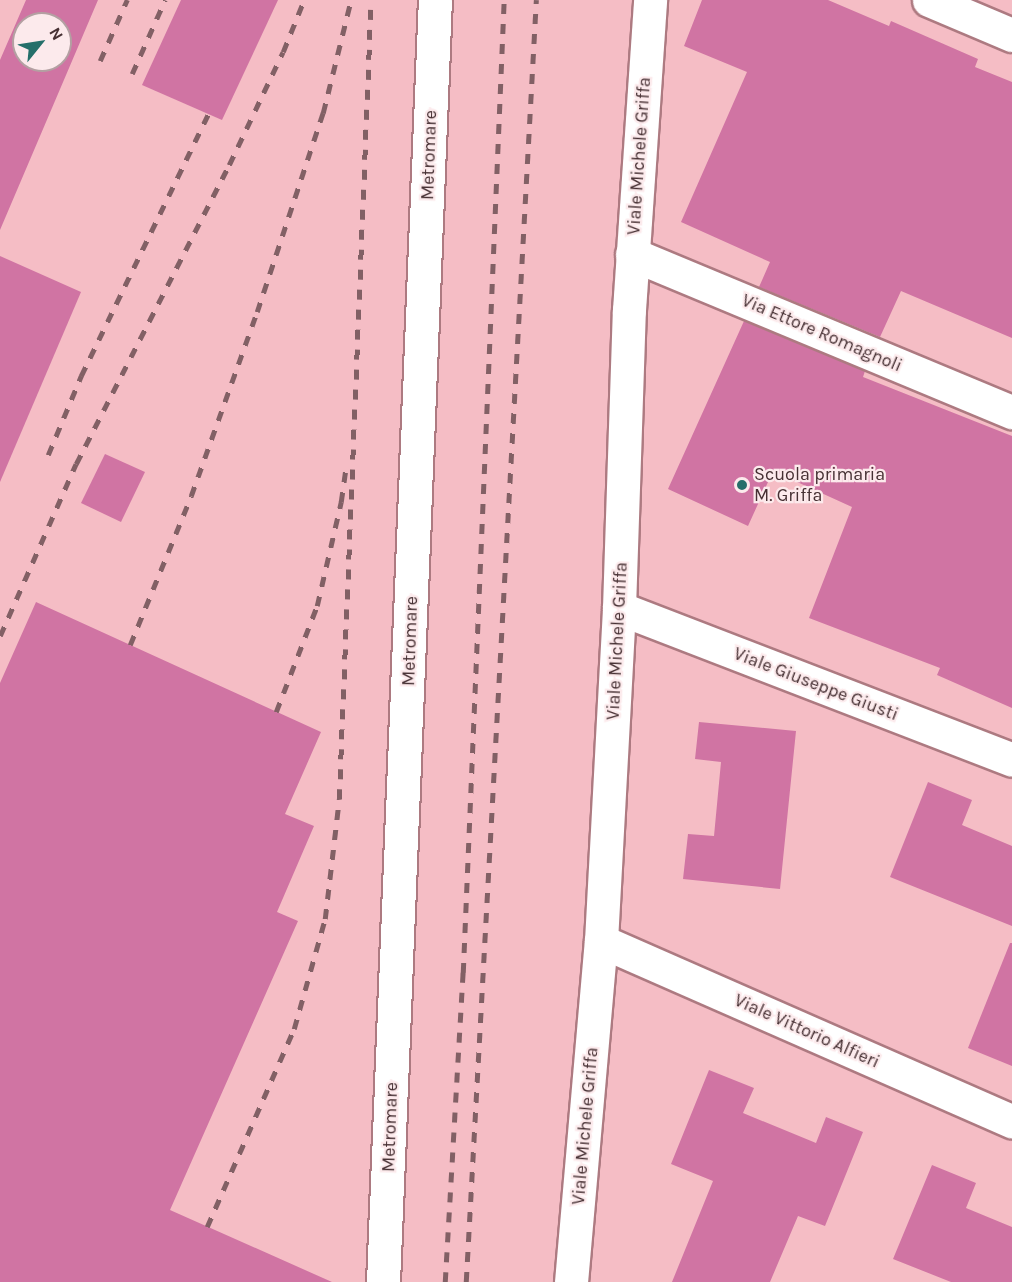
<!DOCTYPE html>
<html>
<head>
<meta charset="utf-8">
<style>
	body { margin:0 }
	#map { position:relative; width:1012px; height:1282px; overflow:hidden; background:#f5bdc5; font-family:Karla,sans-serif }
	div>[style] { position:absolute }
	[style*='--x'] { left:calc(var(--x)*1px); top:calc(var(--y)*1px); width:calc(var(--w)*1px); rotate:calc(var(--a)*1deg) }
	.building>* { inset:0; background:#d074a3 }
	.roads { filter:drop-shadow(2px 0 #ad7a81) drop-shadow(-2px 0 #ad7a81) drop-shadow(0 2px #ad7a81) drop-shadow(0 -2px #ad7a81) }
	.minor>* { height:33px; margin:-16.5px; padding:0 16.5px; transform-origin:16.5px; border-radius:16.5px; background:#fff }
	.rail>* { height:4.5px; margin-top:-2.25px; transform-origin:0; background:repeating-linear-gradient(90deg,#826065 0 10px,transparent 0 20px) }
	.dots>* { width:16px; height:16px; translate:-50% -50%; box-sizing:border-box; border:3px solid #fceaec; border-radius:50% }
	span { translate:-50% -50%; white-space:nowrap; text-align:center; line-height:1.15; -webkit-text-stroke:4.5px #fceaec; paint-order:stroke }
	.street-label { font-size:18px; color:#463033 }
	.poi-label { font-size:18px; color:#463033 }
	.left { translate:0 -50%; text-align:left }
	.north { position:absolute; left:12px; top:12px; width:60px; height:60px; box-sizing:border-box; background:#fceaec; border:2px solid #b3a0a2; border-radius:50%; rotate:60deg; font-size:16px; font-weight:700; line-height:24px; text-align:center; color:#463033 }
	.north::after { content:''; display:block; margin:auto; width:21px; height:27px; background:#256f6a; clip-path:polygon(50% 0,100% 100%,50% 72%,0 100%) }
</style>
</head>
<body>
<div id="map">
	<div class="building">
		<i style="clip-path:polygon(evenodd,26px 0,98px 0,0 230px,0 60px,26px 0,24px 24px,60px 24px,60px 60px,24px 60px,24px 24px)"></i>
		<i style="clip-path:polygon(181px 0,278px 0,222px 120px,142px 85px)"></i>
		<i style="clip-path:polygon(702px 0,828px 0,889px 26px,891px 21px,978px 59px,975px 67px,1012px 82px,1012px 338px,901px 291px,880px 337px,759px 287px,770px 262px,681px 222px,747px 72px,684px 46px)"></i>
		<i style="clip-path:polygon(0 256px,81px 292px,0 482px)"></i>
		<i style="clip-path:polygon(744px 321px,865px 371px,863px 377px,1012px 436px,1012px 708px,937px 675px,940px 668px,809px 618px,852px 507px,773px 471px,748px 526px,668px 489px)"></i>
		<i style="clip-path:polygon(105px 454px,145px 472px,121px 522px,81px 503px)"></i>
		<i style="clip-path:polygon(36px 602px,321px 732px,285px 814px,314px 826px,277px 912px,298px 921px,170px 1210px,332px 1282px,0 1282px,0 683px)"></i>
		<i style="clip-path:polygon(699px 722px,796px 731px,780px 889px,683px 879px,688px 834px,714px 836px,721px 762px,695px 759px)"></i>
		<i style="clip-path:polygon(928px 782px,972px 800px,962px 825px,1012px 846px,1012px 926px,890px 877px)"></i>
		<i style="clip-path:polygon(1010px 943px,1012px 943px,1012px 1066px,968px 1048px)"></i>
		<i style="clip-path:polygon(709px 1070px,754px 1088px,743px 1113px,816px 1143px,826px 1117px,863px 1132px,825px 1226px,798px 1216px,770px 1282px,672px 1282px,713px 1181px,671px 1164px)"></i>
		<i style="clip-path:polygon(932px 1165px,976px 1183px,966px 1208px,1012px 1227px,1012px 1282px,951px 1282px,893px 1259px)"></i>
	</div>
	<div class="roads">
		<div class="minor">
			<i style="--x:929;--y:0;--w:90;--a:22.9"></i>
			<i style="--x:632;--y:254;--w:412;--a:22.6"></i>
			<i style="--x:619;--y:608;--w:421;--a:21.1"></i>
			<i style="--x:601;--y:941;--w:449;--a:23.7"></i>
			<i style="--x:383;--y:1282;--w:1283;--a:-87.68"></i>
			<i style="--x:571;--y:1282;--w:342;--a:-85"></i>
			<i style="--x:601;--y:941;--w:333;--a:-86.9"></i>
			<i style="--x:619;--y:608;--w:298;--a:-88.1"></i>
			<i style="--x:629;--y:310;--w:311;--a:-86.1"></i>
		</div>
	</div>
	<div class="rail">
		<i style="--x:100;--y:61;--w:67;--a:-66.1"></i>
		<i style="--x:132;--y:74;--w:81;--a:-66"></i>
		<i style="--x:48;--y:455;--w:86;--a:-67.3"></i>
		<i style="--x:81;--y:376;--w:291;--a:-64.1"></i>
		<i style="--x:0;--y:636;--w:188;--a:-66.2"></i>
		<i style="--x:76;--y:464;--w:336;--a:-62.9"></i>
		<i style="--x:229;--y:165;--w:125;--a:-64.5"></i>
		<i style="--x:283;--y:52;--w:56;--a:-68"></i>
		<i style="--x:130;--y:645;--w:161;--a:-67.7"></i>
		<i style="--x:191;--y:496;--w:195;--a:-70.3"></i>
		<i style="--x:257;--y:312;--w:210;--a:-71.7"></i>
		<i style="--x:323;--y:113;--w:116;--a:-76.1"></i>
		<i style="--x:276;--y:712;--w:114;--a:-68.9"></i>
		<i style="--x:317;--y:606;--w:107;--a:-77"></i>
		<i style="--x:341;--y:502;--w:37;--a:-82"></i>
		<i style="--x:207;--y:1227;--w:216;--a:-66.3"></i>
		<i style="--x:294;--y:1029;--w:114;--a:-74.3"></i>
		<i style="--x:325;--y:919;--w:121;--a:-83.3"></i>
		<i style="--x:339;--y:799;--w:800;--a:-87.71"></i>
		<i style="--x:445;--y:1282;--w:310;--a:-86.7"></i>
		<i style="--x:463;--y:973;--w:974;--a:-87.59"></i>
		<i style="--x:466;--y:1282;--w:1284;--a:-86.87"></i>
	</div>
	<div class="dots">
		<i style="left:742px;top:485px;background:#256f6a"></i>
	</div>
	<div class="street-label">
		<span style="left:429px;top:155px;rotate:-88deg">Metromare</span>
		<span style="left:639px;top:156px;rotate:-86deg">Viale Michele Griffa</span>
		<span style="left:822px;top:333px;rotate:23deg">Via Ettore Romagnoli</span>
		<span style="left:410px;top:641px;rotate:-88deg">Metromare</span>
		<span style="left:617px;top:641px;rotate:-87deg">Viale Michele Griffa</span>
		<span style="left:816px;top:684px;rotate:21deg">Viale Giuseppe Giusti</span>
		<span style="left:807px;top:1031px;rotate:24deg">Viale Vittorio Alfieri</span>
		<span style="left:585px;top:1126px;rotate:-85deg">Viale Michele Griffa</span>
		<span style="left:390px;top:1127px;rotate:-88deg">Metromare</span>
	</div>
	<div class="poi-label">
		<span class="left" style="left:754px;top:485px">Scuola primaria<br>M. Griffa</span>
	</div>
	<div class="north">N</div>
</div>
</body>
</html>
